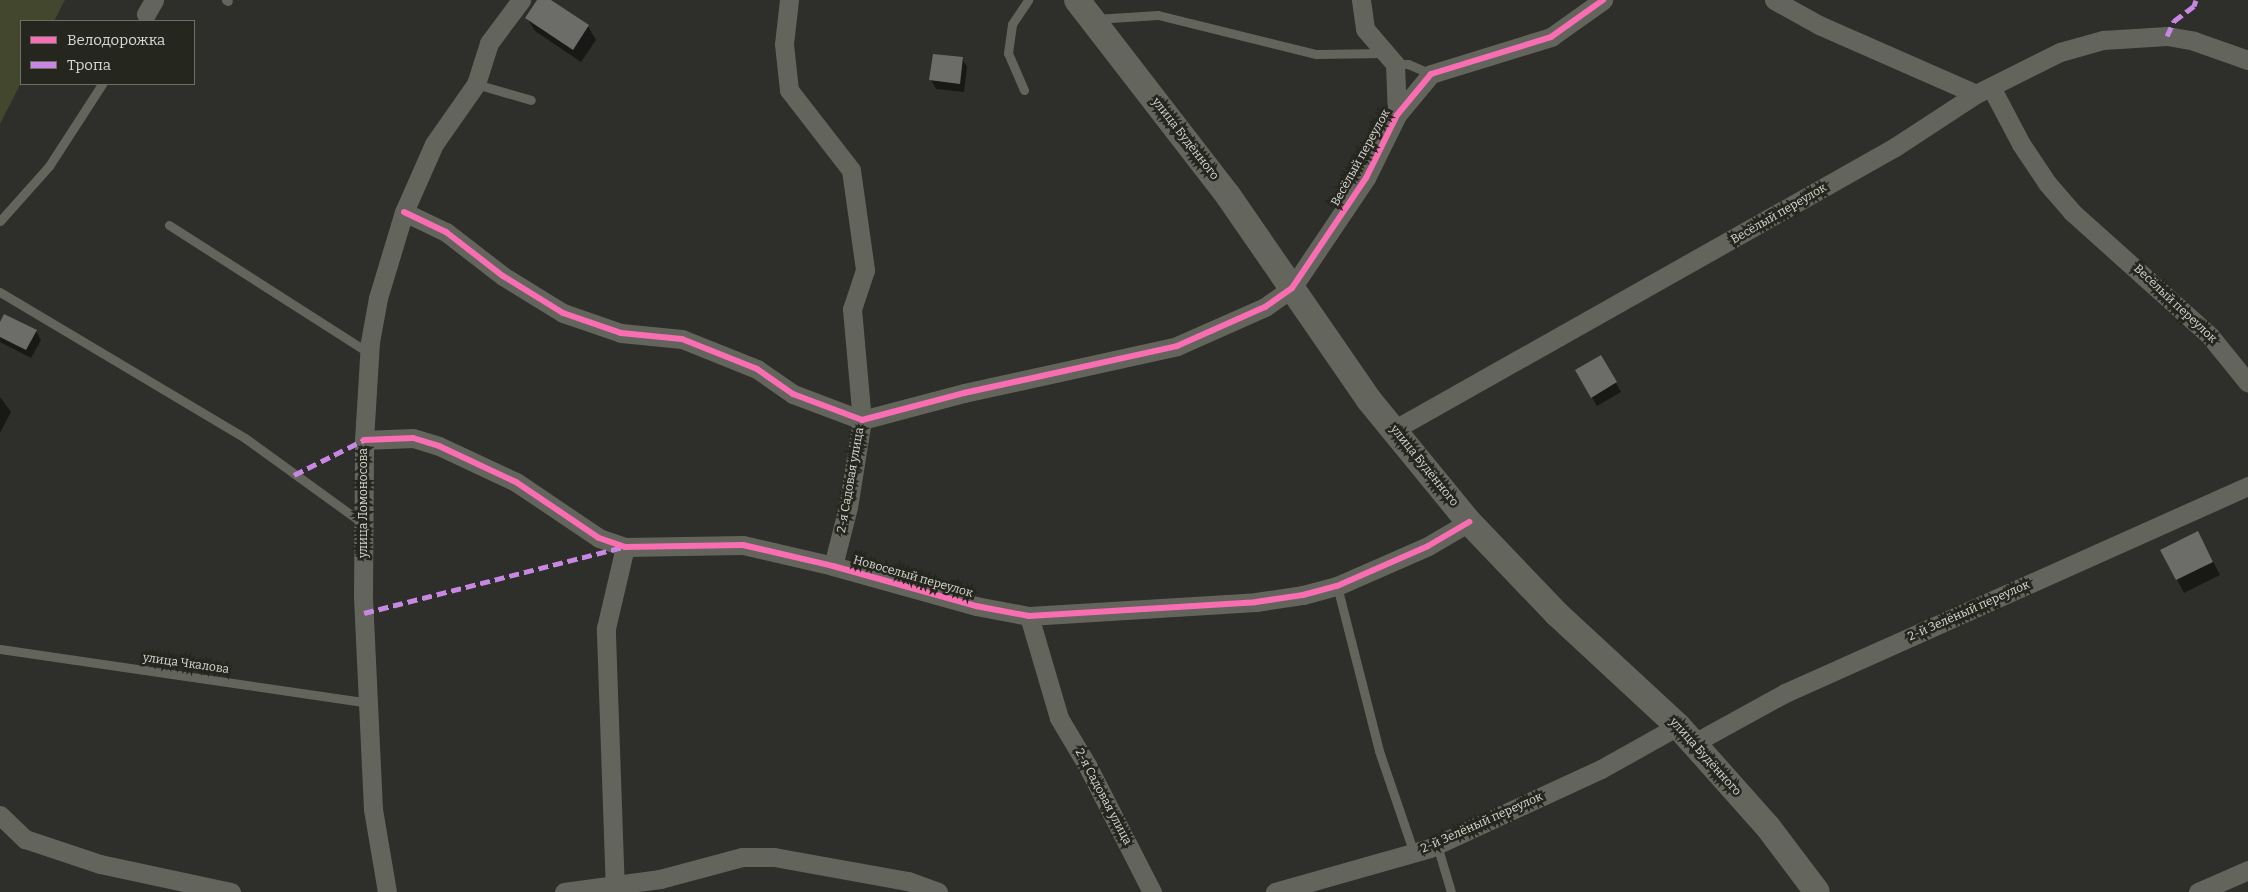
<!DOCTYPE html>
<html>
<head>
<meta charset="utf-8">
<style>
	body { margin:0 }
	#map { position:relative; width:2248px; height:892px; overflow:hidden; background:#2e2e2a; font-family:Bitter,serif }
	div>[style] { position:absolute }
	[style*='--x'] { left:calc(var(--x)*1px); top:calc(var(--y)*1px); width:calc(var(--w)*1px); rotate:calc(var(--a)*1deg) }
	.green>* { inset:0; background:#43472d }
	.shadow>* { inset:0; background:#0007 }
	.building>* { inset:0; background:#6c6c68 }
	.service>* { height:9px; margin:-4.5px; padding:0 4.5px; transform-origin:4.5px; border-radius:4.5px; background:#63645c }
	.minor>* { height:19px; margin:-9.5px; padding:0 9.5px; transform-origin:9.5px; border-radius:9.5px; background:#63645c }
	.secondary>* { height:26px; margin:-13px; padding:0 13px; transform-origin:13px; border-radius:13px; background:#64665d }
	.quiet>* { height:5px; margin-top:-2.5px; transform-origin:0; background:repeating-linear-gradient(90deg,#c787e3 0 10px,transparent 0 15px) }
	.cycleway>* { height:6px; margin:-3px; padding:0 3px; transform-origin:3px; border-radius:3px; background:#f96db3 }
	span { translate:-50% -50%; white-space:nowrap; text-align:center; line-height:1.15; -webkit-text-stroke:5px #25271e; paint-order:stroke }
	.street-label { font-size:12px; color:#d8d9d4 }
	.legend { position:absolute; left:20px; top:20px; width:175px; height:65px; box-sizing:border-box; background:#25271e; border:1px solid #6d6e67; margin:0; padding:6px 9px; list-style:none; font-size:15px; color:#d8d9d4 }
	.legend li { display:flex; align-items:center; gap:10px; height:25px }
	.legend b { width:25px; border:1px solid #6d6e67 }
</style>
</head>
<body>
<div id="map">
	<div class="green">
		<i style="clip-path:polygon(0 0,65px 0,54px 21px,21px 21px,21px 83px,0 124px)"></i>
	</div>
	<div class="shadow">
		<i style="clip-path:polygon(539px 0,549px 0,588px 26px,596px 40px,581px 62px,535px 31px,527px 18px)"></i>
		<i style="clip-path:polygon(962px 59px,967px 67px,964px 92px,936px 89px,931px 80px)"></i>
		<i style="clip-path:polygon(0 325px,36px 331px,41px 340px,31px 358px,0 342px)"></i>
		<i style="clip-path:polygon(1601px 356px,1621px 392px,1597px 406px,1576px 371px)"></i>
		<i style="clip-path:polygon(0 397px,11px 412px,0 433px)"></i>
		<i style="clip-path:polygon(2205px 546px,2220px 575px,2184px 593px,2162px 550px)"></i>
	</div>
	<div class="building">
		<i style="clip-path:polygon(537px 0,551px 0,589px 25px,573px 50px,525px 18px)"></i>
		<i style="clip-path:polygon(933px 54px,963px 57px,960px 84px,929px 80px)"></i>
		<i style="clip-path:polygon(4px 314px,37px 330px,26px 350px,0 337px,0 322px)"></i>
		<i style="clip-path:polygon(1601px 355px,1617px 382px,1591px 398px,1575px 370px)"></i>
		<i style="clip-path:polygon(2198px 531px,2213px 562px,2176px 580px,2160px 550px)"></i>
	</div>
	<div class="service">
		<i style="--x:226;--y:0;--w:2;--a:27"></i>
		<i style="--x:1095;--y:19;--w:63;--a:-3.6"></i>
		<i style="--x:1158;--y:15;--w:163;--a:13.9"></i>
		<i style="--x:1316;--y:54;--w:69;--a:-0.8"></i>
		<i style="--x:1395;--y:64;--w:13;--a:0"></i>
		<i style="--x:1408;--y:64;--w:25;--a:23"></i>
		<i style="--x:476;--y:84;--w:57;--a:16.2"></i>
		<i style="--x:1024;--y:90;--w:40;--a:-113.4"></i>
		<i style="--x:1008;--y:53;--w:29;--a:-82"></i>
		<i style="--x:1012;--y:24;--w:29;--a:-56"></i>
		<i style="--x:0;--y:221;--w:74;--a:-48.3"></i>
		<i style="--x:49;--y:166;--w:98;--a:-57.1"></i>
		<i style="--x:169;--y:225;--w:237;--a:32.6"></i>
		<i style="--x:0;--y:292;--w:285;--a:30.8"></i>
		<i style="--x:245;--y:438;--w:147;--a:35.9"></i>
		<i style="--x:1337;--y:586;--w:170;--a:75.7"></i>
		<i style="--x:1379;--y:751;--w:108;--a:71.1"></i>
		<i style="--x:0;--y:649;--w:372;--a:8.3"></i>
		<i style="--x:1437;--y:845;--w:49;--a:73.4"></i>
	</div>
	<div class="minor">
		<i style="--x:789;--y:0;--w:44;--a:96.5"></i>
		<i style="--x:784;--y:44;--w:46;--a:83.8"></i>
		<i style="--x:789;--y:90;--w:101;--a:52.2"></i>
		<i style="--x:851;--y:170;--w:101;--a:82"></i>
		<i style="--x:865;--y:270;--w:41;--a:108.4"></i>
		<i style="--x:852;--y:309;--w:111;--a:84.9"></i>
		<i style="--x:862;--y:420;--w:88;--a:99.1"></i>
		<i style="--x:848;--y:507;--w:61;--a:104.3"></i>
		<i style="--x:1361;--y:0;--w:29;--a:82"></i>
		<i style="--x:1365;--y:29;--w:46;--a:49.4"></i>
		<i style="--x:1395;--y:64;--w:51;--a:87.8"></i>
		<i style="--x:1774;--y:0;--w:51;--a:29.1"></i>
		<i style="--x:1819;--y:25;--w:171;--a:23.7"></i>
		<i style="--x:146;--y:14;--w:16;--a:-60"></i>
		<i style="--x:1991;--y:87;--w:64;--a:62.2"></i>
		<i style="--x:2021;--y:144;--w:47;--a:56.3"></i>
		<i style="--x:2047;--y:183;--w:38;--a:49"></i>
		<i style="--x:2072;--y:212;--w:186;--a:41.9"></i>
		<i style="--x:2210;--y:336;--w:60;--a:51"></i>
		<i style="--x:404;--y:212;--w:47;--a:25.5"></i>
		<i style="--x:446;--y:232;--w:72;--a:37.7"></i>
		<i style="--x:503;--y:276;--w:70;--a:31.7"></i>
		<i style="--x:563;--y:313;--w:61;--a:19"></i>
		<i style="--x:621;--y:333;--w:61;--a:5.6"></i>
		<i style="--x:682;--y:339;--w:81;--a:21.8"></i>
		<i style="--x:757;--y:369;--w:44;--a:34.8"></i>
		<i style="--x:793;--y:394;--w:74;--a:20.6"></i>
		<i style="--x:862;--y:420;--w:106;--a:-14.8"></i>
		<i style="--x:964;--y:393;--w:218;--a:-12.4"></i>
		<i style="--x:1177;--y:346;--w:96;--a:-23.9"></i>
		<i style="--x:1265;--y:307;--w:33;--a:-35"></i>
		<i style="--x:1292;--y:288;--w:133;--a:-56.1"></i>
		<i style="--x:1366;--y:178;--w:70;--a:-63.8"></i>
		<i style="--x:1397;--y:115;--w:53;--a:-50.3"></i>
		<i style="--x:1431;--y:74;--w:126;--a:-17.1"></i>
		<i style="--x:1551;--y:37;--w:64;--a:-35.4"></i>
		<i style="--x:1395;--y:429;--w:574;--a:-29.42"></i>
		<i style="--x:1895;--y:147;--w:97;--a:-33.2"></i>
		<i style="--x:1976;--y:94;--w:94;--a:-26.6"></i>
		<i style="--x:2060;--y:52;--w:45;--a:-15.6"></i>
		<i style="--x:2103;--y:40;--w:64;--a:-3.6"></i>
		<i style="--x:2167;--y:36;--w:27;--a:10"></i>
		<i style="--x:2194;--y:41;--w:57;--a:19.4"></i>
		<i style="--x:364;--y:440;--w:49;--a:-2.3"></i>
		<i style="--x:413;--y:438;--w:27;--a:17"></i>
		<i style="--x:439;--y:446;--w:85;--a:25.1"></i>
		<i style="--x:516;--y:482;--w:100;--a:34"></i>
		<i style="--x:599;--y:538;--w:28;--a:19"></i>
		<i style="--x:625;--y:547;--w:118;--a:-1"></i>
		<i style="--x:743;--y:545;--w:92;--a:13.1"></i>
		<i style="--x:833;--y:566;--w:148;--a:15.6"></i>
		<i style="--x:976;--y:606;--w:54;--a:10.7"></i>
		<i style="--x:1029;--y:616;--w:227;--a:-3.5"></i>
		<i style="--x:1256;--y:602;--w:48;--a:-8.5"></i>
		<i style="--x:1303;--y:595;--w:35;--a:-15"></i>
		<i style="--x:1337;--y:586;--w:99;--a:-23.7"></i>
		<i style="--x:1428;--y:546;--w:48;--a:-30.3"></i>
		<i style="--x:1029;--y:616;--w:106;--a:73.6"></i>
		<i style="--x:1059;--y:718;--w:55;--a:59.2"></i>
		<i style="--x:1087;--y:765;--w:143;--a:62.9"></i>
		<i style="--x:1694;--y:743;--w:104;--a:-28.8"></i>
		<i style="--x:1785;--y:693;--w:507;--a:-24.09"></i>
		<i style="--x:0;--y:815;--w:35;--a:44"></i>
		<i style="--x:25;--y:839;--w:79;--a:18.4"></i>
		<i style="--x:100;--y:864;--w:134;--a:12.1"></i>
		<i style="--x:387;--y:892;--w:84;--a:-99.6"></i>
		<i style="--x:373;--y:809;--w:212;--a:-92.7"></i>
		<i style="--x:363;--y:597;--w:157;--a:-89.6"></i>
		<i style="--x:364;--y:440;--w:98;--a:-86.5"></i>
		<i style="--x:370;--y:342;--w:45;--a:-79.7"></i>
		<i style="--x:378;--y:298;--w:90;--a:-73.2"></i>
		<i style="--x:404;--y:212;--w:74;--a:-66.2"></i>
		<i style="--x:434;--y:144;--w:73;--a:-55"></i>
		<i style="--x:476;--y:84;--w:43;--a:-72.4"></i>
		<i style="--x:489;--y:43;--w:54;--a:-53.3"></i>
		<i style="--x:564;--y:892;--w:97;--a:-7.7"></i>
		<i style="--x:660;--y:879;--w:85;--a:-15"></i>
		<i style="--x:742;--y:857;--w:32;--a:0"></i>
		<i style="--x:774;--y:857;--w:136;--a:10.2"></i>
		<i style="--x:908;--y:881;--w:32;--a:20"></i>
		<i style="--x:615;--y:892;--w:264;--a:-92"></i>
		<i style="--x:606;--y:628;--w:83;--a:-76.8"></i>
		<i style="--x:1275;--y:892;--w:161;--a:-15.8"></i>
		<i style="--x:1430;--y:848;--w:188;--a:-24.8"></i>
		<i style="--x:1601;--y:769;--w:88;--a:-29.2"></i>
		<i style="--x:2198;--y:892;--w:55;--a:-23.7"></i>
	</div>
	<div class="secondary">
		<i style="--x:1077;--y:0;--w:245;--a:52.3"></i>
		<i style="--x:1227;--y:194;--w:250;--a:55.4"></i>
		<i style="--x:1369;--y:400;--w:158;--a:50.7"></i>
		<i style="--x:1469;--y:522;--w:127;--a:46.3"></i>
		<i style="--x:1557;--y:614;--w:165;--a:42.8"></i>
		<i style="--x:1678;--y:726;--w:135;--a:48.3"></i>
		<i style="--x:1768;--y:827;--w:81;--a:53"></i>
	</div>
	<div class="quiet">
		<i style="--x:2167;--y:36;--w:17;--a:-65"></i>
		<i style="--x:2174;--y:21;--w:25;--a:-37"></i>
		<i style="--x:2194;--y:6;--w:6;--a:-72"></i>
		<i style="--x:294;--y:475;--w:78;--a:-26.6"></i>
		<i style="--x:364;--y:613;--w:266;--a:-14.3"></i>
	</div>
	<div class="cycleway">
		<i style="--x:404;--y:212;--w:47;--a:25.5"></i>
		<i style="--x:446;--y:232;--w:72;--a:37.7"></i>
		<i style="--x:503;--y:276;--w:70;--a:31.7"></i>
		<i style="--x:563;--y:313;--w:61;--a:19"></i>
		<i style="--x:621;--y:333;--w:61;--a:5.6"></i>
		<i style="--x:682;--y:339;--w:81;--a:21.8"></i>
		<i style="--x:757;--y:369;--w:44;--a:34.8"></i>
		<i style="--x:793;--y:394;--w:74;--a:20.6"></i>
		<i style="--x:862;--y:420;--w:106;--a:-14.8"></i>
		<i style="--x:964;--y:393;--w:218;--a:-12.4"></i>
		<i style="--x:1177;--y:346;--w:96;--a:-23.9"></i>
		<i style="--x:1265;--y:307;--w:33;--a:-35"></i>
		<i style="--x:1292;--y:288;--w:133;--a:-56.1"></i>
		<i style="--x:1366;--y:178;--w:70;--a:-63.8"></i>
		<i style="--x:1397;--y:115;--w:53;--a:-50.3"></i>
		<i style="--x:1431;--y:74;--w:126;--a:-17.1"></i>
		<i style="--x:1551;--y:37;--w:64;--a:-35.4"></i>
		<i style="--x:364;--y:440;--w:49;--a:-2.3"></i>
		<i style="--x:413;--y:438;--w:27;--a:17"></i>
		<i style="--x:439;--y:446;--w:85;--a:25.1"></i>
		<i style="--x:516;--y:482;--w:100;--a:34"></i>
		<i style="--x:599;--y:538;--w:28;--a:19"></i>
		<i style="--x:625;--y:547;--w:118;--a:-1"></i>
		<i style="--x:743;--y:545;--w:92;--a:13.1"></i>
		<i style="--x:833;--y:566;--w:148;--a:15.6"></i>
		<i style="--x:976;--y:606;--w:54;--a:10.7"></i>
		<i style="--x:1029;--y:616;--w:227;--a:-3.5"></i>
		<i style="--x:1256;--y:602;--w:48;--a:-8.5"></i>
		<i style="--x:1303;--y:595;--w:35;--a:-15"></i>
		<i style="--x:1337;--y:586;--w:99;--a:-23.7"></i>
		<i style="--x:1428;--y:546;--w:48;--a:-30.3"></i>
	</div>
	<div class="street-label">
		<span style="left:1185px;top:139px;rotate:52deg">улица Будённого</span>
		<span style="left:1361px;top:158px;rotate:-61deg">Весёлый переулок</span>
		<span style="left:1779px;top:214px;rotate:-30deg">Весёлый переулок</span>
		<span style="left:2175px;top:304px;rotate:43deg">Весёлый переулок</span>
		<span style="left:1424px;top:466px;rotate:51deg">улица Будённого</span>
		<span style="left:851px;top:480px;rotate:-80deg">2-я Садовая улица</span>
		<span style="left:364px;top:503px;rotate:-90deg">улица Ломоносова</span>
		<span style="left:913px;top:577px;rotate:16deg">Новоселый переулок</span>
		<span style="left:1969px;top:611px;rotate:-24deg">2-й Зелёный переулок</span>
		<span style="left:186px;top:664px;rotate:8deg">улица Чкалова</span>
		<span style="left:1705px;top:757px;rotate:48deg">улица Будённого</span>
		<span style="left:1103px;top:797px;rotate:62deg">2-я Садовая улица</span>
		<span style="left:1482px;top:823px;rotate:-24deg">2-й Зелёный переулок</span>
	</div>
	<ul class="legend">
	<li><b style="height:6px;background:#f96db3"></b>Велодорожка</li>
	<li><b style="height:6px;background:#c787e3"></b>Тропа</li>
	</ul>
</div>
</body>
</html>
